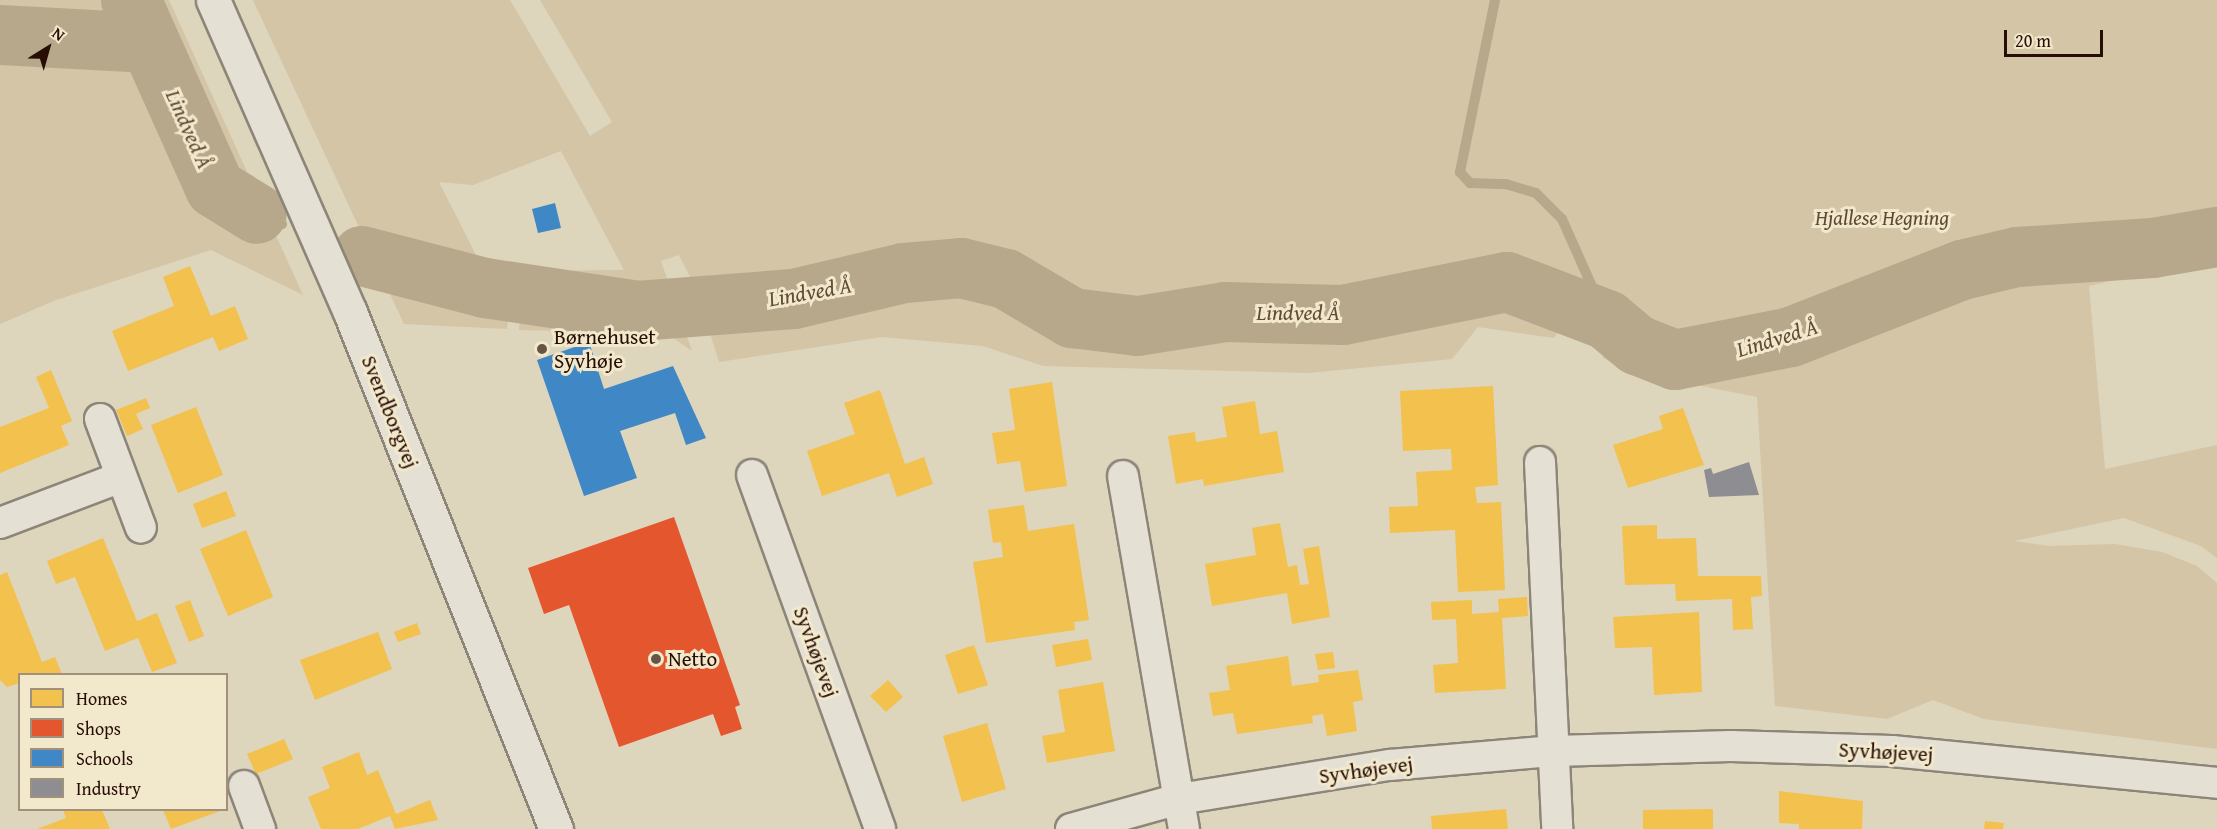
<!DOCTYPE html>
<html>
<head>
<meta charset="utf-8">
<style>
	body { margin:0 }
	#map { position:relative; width:2217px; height:829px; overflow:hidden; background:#ded5bd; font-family:"Gentium Book Plus",serif }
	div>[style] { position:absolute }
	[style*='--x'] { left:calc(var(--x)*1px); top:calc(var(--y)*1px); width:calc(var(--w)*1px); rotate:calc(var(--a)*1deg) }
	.green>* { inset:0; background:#d3c5a6 }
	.homes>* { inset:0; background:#f2c14e }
	.shops>* { inset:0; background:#e4572e }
	.schools>* { inset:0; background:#3f88c5 }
	.industry>* { inset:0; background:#8d8d92 }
	.stream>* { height:10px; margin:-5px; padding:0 5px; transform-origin:5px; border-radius:5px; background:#b8a88b }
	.river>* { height:60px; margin:-30px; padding:0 30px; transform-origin:30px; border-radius:30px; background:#b8a88b }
	.roads { filter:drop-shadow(2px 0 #8d8577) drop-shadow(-2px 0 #8d8577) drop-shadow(0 2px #8d8577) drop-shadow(0 -2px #8d8577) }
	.minor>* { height:30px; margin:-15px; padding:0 15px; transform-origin:15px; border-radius:15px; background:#e5e0d4 }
	.secondary>* { height:33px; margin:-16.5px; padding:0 16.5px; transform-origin:16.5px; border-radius:16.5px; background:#e5e0d4 }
	.dots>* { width:16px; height:16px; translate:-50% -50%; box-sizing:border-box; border:3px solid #f2e8cc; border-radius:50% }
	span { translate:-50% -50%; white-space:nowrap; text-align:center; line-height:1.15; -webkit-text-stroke:6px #f2e8cc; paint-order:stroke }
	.park-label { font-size:21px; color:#604a37; font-style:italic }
	.poi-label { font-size:21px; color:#270e05 }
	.left { translate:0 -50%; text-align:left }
	.street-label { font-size:21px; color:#270e05 }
	.water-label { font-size:22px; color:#614b38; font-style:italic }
	.legend { position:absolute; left:18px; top:673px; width:210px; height:138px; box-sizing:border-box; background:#f2e8cc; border:2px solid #a1917c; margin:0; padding:8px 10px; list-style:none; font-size:18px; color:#270e05 }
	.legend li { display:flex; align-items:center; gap:12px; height:30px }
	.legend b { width:30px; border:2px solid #a1917c }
	.north { position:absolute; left:18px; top:18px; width:60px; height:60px; -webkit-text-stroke:4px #f2e8cc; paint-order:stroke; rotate:37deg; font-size:16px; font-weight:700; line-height:24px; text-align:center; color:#270e05 }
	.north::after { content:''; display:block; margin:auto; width:21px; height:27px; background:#270e05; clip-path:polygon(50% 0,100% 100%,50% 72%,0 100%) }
	.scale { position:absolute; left:2004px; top:30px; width:99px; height:27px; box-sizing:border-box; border:3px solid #270e05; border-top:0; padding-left:8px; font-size:18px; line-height:21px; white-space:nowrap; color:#270e05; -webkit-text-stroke:4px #f2e8cc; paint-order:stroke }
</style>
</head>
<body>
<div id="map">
	<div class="green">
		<i style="clip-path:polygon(0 0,169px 0,303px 295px,211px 250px,56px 300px,0 324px)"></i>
		<i style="clip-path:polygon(253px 0,510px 0,590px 136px,612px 122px,540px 0,2217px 0,2217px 257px,2089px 286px,2105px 469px,2217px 445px,2217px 558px,2201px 546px,2124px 518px,2014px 541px,2049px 546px,2115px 544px,2162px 552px,2197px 566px,2217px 583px,2217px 749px,1984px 719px,1933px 700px,1887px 719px,1775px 706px,1757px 397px,1630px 372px,1603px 358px,1592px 321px,1570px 314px,1554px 338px,1478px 327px,1452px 359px,1309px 373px,1043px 366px,983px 346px,882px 337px,719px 362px,697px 291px,679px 255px,661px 261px,692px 351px,666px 333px,519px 330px,524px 271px,624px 270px,561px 151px,473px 185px,439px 182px,478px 259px,513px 269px,507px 329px,404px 324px)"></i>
	</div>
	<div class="homes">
		<i style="clip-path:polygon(190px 266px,211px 316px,235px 306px,248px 339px,219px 351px,213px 337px,128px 371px,112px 331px,174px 306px,163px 277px)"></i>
		<i style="clip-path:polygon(51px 370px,72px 421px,61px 426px,69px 445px,0 473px,0 427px,49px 408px,36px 377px)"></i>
		<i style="clip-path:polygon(1052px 382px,1067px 486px,1025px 492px,1020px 461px,997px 464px,992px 433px,1015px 430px,1009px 389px)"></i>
		<i style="clip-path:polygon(1493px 386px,1498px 485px,1475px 487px,1477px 503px,1501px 502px,1505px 590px,1458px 592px,1455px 530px,1390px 533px,1389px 507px,1418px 506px,1416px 472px,1452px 470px,1451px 449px,1403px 451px,1400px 391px)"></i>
		<i style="clip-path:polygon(880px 390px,905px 464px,924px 457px,933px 484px,897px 497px,889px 473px,822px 496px,807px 451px,855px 434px,844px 403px)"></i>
		<i style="clip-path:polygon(146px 398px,150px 408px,136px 414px,143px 429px,127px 436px,116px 410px)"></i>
		<i style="clip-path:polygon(1255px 401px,1260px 434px,1277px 431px,1284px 472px,1204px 486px,1203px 479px,1176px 484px,1168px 436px,1195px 432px,1196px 442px,1227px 437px,1222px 407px)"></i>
		<i style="clip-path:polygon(196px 407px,223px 475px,178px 493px,151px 425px)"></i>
		<i style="clip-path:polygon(1683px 408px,1704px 465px,1628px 488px,1613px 445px,1663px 429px,1659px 416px)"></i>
		<i style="clip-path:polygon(226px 491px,236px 516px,202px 528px,193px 504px)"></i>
		<i style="clip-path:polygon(1024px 505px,1028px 531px,1074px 524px,1089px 620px,1074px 622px,1075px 630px,986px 643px,973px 562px,1003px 557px,1001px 542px,993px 543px,988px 510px)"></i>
		<i style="clip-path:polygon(1280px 523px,1288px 567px,1297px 565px,1300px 585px,1309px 584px,1303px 549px,1319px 546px,1330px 617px,1292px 624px,1287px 593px,1212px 606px,1205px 564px,1256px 555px,1252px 528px)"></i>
		<i style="clip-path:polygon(1657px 525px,1657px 539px,1696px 538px,1698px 576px,1761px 576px,1762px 596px,1751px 597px,1753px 629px,1733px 630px,1732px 599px,1676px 601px,1675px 584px,1625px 585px,1622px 526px)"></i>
		<i style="clip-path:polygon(246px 530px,273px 597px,228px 616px,200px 549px)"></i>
		<i style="clip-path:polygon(103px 538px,137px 621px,157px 613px,177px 663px,152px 672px,138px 638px,105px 651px,75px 577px,56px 584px,47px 561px)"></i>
		<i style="clip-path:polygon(7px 572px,42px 662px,55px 657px,62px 674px,20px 674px,20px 683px,7px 687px,0 680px,0 575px)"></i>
		<i style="clip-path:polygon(1527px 597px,1528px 616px,1502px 618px,1506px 689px,1435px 693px,1433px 665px,1458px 663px,1456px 619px,1432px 620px,1431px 602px,1472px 600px,1472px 614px,1499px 612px,1498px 599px)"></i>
		<i style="clip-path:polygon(190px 600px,204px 636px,189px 642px,175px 606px)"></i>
		<i style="clip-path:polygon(1699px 612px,1702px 692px,1654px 695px,1652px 647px,1615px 648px,1613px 617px)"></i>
		<i style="clip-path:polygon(417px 623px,421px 634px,398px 642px,394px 632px)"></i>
		<i style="clip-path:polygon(378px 632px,392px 669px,315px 700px,300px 660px)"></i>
		<i style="clip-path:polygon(1088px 639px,1092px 660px,1056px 667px,1052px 645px)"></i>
		<i style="clip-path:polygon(974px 645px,988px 685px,958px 694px,945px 655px)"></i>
		<i style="clip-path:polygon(1333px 652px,1335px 668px,1318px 670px,1315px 654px)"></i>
		<i style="clip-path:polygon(1288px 656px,1292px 686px,1319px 682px,1318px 675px,1358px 670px,1363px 700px,1353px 702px,1357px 731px,1327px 736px,1323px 714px,1312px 716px,1313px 723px,1237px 734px,1233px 713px,1213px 716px,1209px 693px,1230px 690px,1226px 666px)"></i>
		<i style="clip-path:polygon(888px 680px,903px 697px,886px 712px,870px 696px)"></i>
		<i style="clip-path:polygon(1103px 682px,1115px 751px,1047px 763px,1042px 736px,1065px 732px,1058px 690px)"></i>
		<i style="clip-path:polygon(987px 723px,1006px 789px,962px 802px,943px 736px)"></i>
		<i style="clip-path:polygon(284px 739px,293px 759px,256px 774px,247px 754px)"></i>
		<i style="clip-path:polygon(359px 752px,367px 775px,378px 770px,396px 814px,430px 800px,438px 820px,395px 829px,390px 816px,358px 829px,321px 829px,308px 797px,330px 788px,322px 767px)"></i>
		<i style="clip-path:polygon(1779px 791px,1863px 801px,1862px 829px,1799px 829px,1799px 824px,1779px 823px)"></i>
		<i style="clip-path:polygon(1506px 809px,1508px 829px,1432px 829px,1431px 816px)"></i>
		<i style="clip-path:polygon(1713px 809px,1713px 829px,1643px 829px,1643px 810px)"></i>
		<i style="clip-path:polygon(63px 810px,102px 810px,110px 829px,37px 829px,66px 818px)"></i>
		<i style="clip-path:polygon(163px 810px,220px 810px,220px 811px,171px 829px)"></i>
		<i style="clip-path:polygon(1985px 821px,2004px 823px,2003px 829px,1984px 829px)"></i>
	</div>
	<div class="shops">
		<i style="clip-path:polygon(674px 517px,740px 705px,735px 707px,742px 729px,721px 736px,713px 714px,619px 747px,569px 605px,544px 614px,528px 568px)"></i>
	</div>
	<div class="schools">
		<i style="clip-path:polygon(555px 203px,561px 228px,538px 233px,532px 209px)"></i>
		<i style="clip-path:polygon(589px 342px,604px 389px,673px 366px,706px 438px,686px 445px,675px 413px,620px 431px,637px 478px,584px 496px,537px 360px)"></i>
	</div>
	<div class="industry">
		<i style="clip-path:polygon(1749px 462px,1759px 495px,1709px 497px,1704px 470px,1711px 468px,1713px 474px)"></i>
	</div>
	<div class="stream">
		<i style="--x:1495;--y:0;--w:176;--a:101.5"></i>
		<i style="--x:1460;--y:172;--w:15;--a:48"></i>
		<i style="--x:1470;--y:183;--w:36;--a:2"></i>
		<i style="--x:1506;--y:184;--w:31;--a:17"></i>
		<i style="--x:1536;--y:193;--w:37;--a:45"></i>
		<i style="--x:1562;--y:219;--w:111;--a:66"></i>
		<i style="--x:257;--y:214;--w:27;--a:22"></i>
	</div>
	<div class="river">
		<i style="--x:131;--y:0;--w:206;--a:65.9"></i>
		<i style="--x:215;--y:188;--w:49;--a:31.8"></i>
		<i style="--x:0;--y:35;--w:149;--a:3.1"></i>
		<i style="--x:362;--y:256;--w:127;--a:14.6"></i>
		<i style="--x:485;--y:288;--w:155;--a:8.5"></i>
		<i style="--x:638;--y:311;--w:156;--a:-4.4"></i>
		<i style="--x:794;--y:299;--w:113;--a:-13.3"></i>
		<i style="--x:904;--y:273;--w:57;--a:-5"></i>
		<i style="--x:961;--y:268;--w:46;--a:13.7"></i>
		<i style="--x:1006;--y:279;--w:77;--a:30.6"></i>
		<i style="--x:1072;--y:318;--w:66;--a:6.9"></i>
		<i style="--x:1138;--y:326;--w:88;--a:-9.1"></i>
		<i style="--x:1225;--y:312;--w:118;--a:1.5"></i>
		<i style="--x:1343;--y:315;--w:167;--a:-11.4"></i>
		<i style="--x:1507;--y:282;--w:107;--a:20.8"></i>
		<i style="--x:1607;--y:320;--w:39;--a:40"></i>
		<i style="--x:1637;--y:345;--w:41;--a:21.5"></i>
		<i style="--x:1675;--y:360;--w:118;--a:-11.2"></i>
		<i style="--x:1791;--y:337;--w:184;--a:-21.4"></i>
		<i style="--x:1962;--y:270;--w:57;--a:-13.3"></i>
		<i style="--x:2017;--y:257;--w:136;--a:-3.8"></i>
		<i style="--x:2153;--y:248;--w:65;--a:-9.8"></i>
	</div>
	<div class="roads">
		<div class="minor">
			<i style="--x:100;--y:419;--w:116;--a:69.4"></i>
			<i style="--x:1540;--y:462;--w:367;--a:87.3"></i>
			<i style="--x:752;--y:475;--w:376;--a:70.1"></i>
			<i style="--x:1123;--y:476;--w:358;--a:80.2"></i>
			<i style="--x:0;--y:523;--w:129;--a:-20.8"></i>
			<i style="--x:244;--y:786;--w:46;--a:69.6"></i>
			<i style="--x:1071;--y:829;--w:112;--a:-15.5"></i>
			<i style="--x:1179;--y:799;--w:214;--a:-9.2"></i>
			<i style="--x:1390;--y:765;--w:165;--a:-4.9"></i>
			<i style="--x:1554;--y:751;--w:177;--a:-1.6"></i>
			<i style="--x:1731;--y:746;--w:161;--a:1.8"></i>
			<i style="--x:1892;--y:751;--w:327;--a:5.6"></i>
		</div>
		<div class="secondary">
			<i style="--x:213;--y:0;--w:341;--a:66.3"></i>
			<i style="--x:350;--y:312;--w:557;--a:68.28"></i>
		</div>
	</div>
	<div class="dots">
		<i style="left:542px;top:349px;background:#675445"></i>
		<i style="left:656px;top:659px;background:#675445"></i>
	</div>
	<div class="park-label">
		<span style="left:1882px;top:218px">Hjallese Hegning</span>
	</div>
	<div class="poi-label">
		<span class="left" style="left:554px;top:349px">Børnehuset<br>Syvhøje</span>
		<span class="left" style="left:668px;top:659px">Netto</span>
	</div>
	<div class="street-label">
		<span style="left:390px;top:412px;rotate:68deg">Svendborgvej</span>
		<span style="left:816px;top:652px;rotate:70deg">Syvhøjevej</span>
		<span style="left:1886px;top:752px;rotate:3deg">Syvhøjevej</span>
		<span style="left:1366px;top:770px;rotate:-8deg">Syvhøjevej</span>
	</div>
	<div class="water-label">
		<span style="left:189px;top:129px;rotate:66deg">Lindved Å</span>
		<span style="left:810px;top:292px;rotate:-10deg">Lindved Å</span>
		<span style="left:1298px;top:313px">Lindved Å</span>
		<span style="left:1777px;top:338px;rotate:-17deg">Lindved Å</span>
	</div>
	<ul class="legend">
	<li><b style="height:16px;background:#f2c14e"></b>Homes</li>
	<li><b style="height:16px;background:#e4572e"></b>Shops</li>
	<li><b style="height:16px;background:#3f88c5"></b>Schools</li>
	<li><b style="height:16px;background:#8d8d92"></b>Industry</li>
	</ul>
	<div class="north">N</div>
	<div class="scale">20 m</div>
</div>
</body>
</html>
